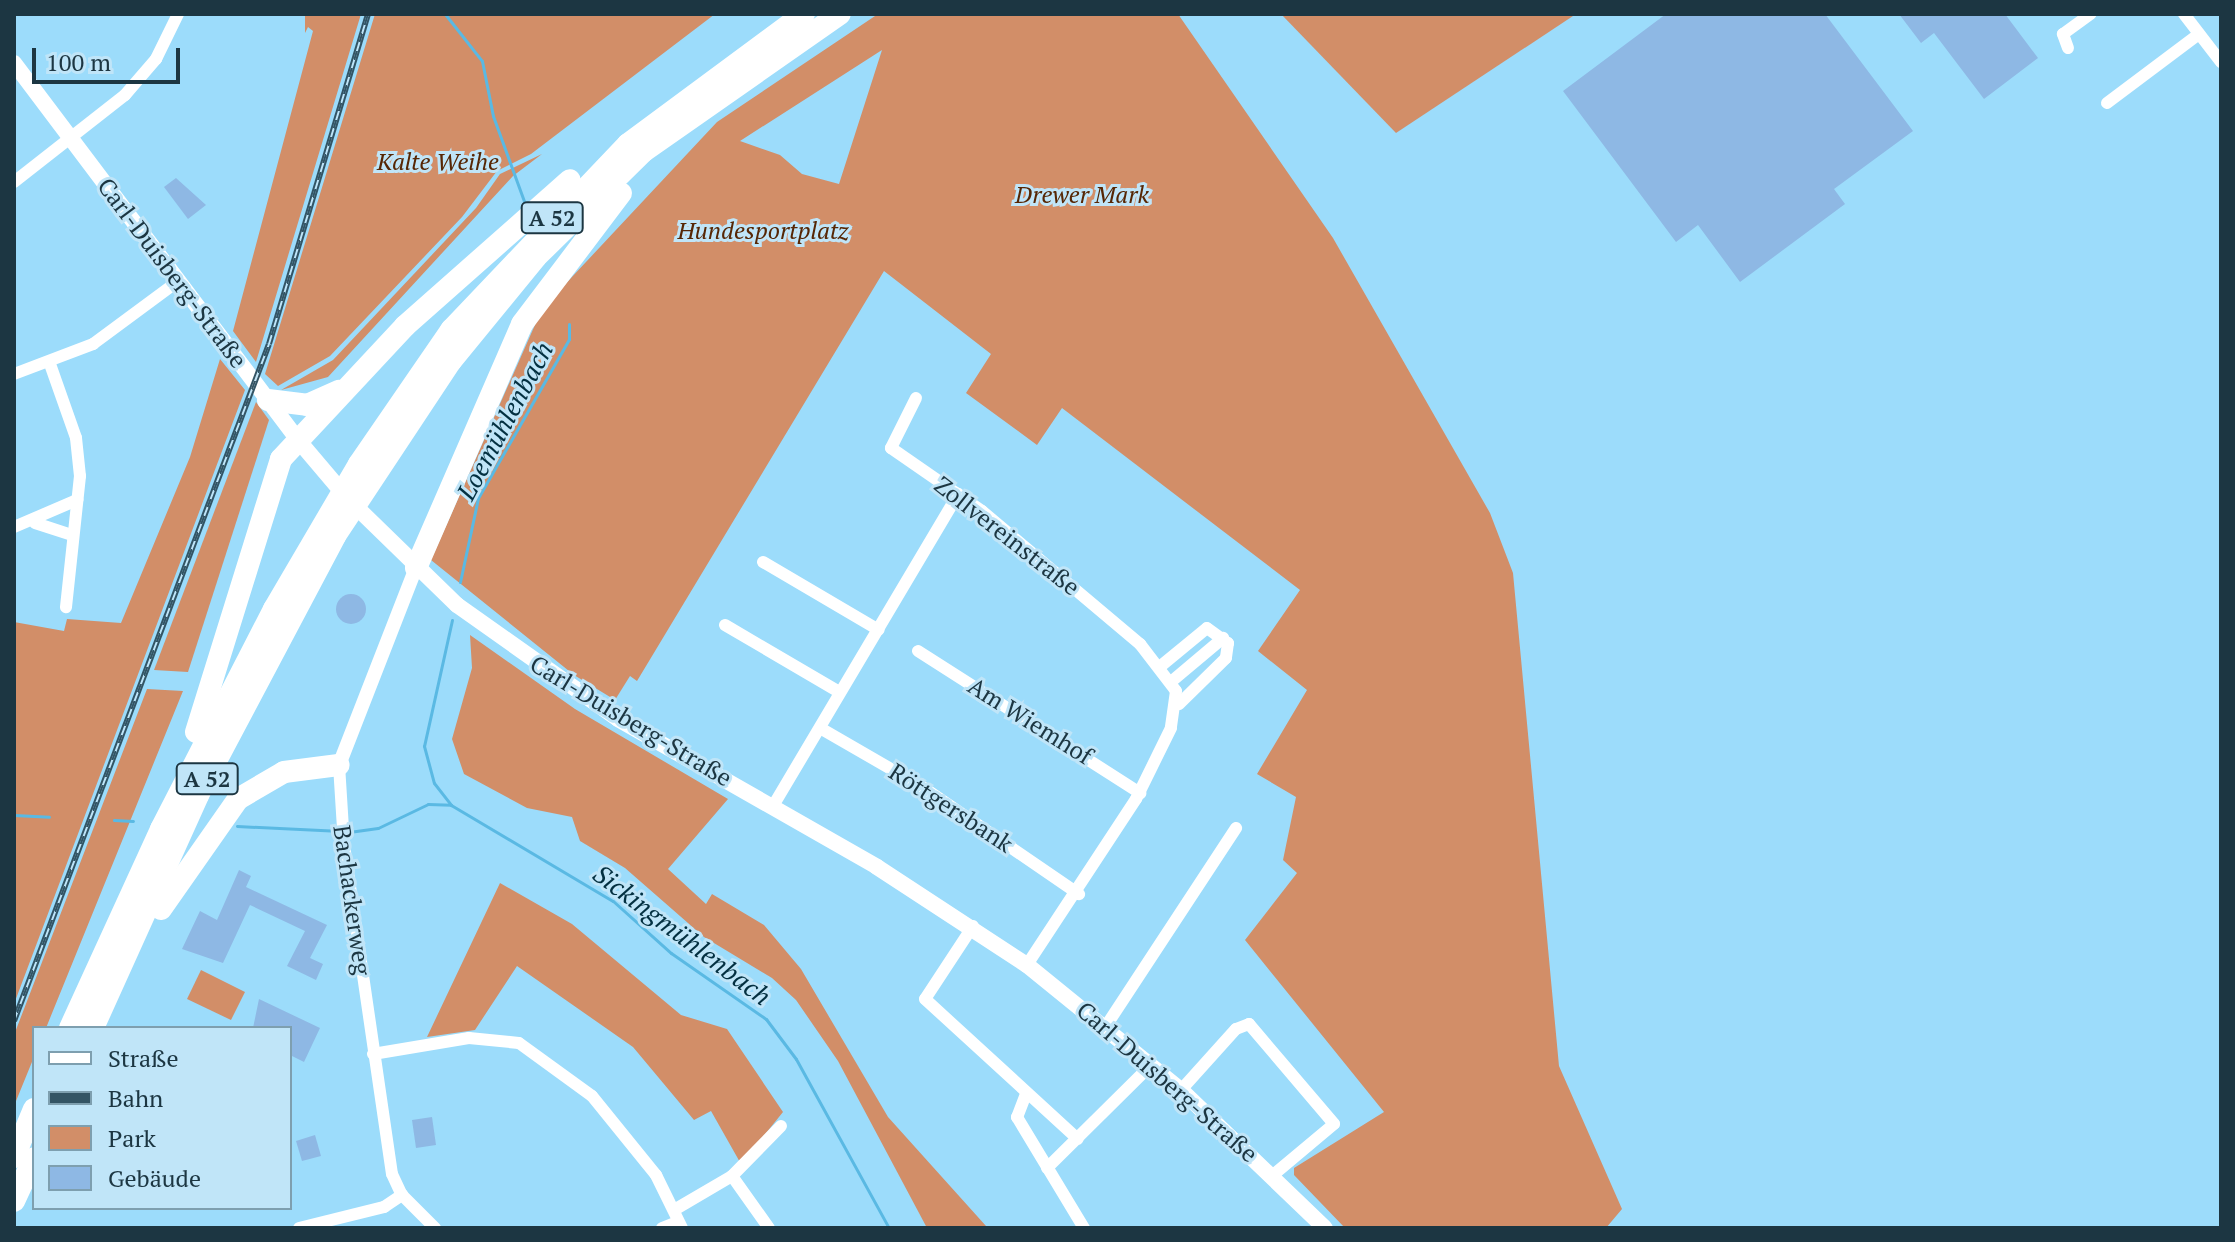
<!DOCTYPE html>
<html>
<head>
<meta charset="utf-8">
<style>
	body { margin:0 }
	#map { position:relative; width:2235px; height:1242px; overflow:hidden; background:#9cdcfb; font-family:"PT Serif",serif }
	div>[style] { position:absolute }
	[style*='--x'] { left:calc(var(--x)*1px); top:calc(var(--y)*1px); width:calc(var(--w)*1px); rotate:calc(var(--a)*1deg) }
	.green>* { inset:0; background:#d28e68 }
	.stream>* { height:3px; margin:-1.5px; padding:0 1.5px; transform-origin:1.5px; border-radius:1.5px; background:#5ab9e3 }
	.building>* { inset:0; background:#8eb8e4 }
	.round { border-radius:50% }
	.minor>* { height:12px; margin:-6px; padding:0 6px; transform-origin:6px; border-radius:6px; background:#fff }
	.tertiary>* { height:14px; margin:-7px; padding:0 7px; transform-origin:7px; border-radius:7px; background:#fff }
	.secondary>* { height:16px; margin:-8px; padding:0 8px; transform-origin:8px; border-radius:8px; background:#fff }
	.motorway>* { height:22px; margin:-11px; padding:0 11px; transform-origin:11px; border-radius:11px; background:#fff }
	.rail>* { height:6px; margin-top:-3px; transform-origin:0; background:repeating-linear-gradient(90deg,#c0e5f8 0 9px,#335464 0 18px); box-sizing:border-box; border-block:2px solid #335464 }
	span { translate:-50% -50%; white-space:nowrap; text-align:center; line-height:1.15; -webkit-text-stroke:6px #c0e5f8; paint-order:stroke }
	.shield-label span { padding:2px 6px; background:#c0e5f8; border:2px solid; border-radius:6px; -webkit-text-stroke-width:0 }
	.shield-label { font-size:22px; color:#1c3642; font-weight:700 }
	.park-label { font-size:24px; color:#562604; font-style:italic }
	.street-label { font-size:24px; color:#1c3642 }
	.water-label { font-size:26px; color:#033041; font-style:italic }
	.frame { position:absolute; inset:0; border:16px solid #1c3642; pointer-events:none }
	.legend { position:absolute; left:32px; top:1026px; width:260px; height:184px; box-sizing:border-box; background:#c0e5f8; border:2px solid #7e9faf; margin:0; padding:10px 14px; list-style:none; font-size:24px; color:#1c3642 }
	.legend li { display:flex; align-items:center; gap:16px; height:40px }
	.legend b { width:40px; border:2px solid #7e9faf }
	.scale { position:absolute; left:32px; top:48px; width:148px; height:36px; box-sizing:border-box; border:4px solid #1c3642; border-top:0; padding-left:10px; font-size:24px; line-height:28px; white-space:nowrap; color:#1c3642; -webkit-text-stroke:6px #c0e5f8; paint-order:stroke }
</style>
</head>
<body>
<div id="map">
	<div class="green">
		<i style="clip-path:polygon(305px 14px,361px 14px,256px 362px,233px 331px,313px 31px,308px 27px,305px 33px)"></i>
		<i style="clip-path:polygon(375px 14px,715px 14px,531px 154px,497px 171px,462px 217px,330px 356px,278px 386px,265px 374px)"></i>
		<i style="clip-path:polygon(evenodd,878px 14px,1178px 14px,1333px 238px,1490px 513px,1513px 573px,1559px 1066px,1622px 1209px,1606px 1228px,1345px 1228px,1294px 1175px,1294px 1168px,1384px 1112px,1245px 940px,1297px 873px,1283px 860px,1296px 797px,1257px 774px,1307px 690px,1258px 651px,1300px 590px,1062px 408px,1037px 445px,966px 393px,991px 354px,884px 271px,637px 681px,630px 676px,615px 700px,574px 675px,431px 560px,542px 309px,717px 122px,878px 14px,882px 50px,839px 184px,802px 174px,780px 155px,740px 141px,882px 50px)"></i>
		<i style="clip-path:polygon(1281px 14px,1576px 14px,1396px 133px)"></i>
		<i style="clip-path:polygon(542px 154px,513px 176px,328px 377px,281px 390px,333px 360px,476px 208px,500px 174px)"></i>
		<i style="clip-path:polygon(220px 359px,245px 390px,14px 1004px,14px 622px,64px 631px,67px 619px,121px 623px,190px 457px)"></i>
		<i style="clip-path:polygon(256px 402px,269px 420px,188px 672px,154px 670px)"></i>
		<i style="clip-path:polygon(470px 635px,575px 709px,728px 799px,668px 869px,706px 904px,712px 894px,764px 925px,801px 969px,888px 1117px,986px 1226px,927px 1228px,838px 1061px,796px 1000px,772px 978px,704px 937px,625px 868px,580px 841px,572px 817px,527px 808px,464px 774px,452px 739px,472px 668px)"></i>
		<i style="clip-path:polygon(147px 689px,183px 691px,46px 1028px,34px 1028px,34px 1057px,14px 1106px,14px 1035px)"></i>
		<i style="clip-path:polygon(500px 883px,572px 924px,681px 1015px,727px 1029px,783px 1112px,741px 1164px,711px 1111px,694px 1120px,633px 1047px,517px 966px,475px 1030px,427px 1037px)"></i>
		<i style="clip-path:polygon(201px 970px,245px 992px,231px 1020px,187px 999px)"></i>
	</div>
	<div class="stream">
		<i style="--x:445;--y:14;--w:60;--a:51.8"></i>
		<i style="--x:482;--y:61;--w:56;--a:78.7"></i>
		<i style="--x:493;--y:116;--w:94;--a:70"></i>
		<i style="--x:460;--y:582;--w:86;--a:-77.9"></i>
		<i style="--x:478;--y:498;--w:183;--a:-60.2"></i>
		<i style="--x:569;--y:339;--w:15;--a:-90"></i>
		<i style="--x:452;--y:620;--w:129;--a:102.5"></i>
		<i style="--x:424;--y:746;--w:38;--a:75"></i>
		<i style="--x:434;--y:783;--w:28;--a:52"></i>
		<i style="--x:451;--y:805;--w:188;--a:30.7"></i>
		<i style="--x:613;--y:901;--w:78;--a:41.9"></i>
		<i style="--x:671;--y:953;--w:116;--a:34.8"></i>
		<i style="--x:766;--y:1019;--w:50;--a:53.1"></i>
		<i style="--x:796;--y:1059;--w:193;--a:61.2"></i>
		<i style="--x:14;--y:815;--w:35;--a:3"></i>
		<i style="--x:114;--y:820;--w:19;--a:3"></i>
		<i style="--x:237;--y:826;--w:104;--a:2.8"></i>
		<i style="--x:349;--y:832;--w:29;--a:-8"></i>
		<i style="--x:378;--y:828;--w:55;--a:-25.6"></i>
		<i style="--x:428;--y:804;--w:23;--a:2"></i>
	</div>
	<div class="building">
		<i style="clip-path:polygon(1666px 14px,1825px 14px,1913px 131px,1834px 189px,1845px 204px,1740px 282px,1698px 225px,1676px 242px,1563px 91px)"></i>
		<i style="clip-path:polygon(1899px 14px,2005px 14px,2038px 58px,1984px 99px,1934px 33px,1921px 43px)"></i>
		<i style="clip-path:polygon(176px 178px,206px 205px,188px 219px,164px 187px)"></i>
		<i class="round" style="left:336px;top:594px;width:30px;height:30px"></i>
		<i style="clip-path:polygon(239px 870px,251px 876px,246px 887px,327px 925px,310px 958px,323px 964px,316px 980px,287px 966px,305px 931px,250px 905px,223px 963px,182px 949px,200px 911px,217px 920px)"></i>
		<i style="clip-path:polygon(259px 999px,320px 1028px,304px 1062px,290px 1055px,290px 1028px,253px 1028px)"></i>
		<i style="clip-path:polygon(432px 1117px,436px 1145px,416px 1148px,412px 1120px)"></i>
		<i style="clip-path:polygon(315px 1135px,321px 1156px,302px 1161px,296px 1141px)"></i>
	</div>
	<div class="minor">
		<i style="--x:2184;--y:14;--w:61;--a:52.4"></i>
		<i style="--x:2068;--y:48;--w:15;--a:-110"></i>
		<i style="--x:2063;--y:34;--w:34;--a:-36"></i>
		<i style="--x:2107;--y:103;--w:115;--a:-36.9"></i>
		<i style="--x:14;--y:182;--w:141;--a:-38.1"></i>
		<i style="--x:125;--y:95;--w:48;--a:-49.3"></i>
		<i style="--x:156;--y:59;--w:50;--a:-63.9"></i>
		<i style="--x:50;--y:364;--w:78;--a:70.6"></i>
		<i style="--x:76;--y:438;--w:38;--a:84"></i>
		<i style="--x:80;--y:476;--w:132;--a:96.1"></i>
		<i style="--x:14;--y:374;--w:85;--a:-20.8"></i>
		<i style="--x:93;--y:344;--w:106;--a:-36.5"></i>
		<i style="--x:916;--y:398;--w:56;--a:116.6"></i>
		<i style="--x:891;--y:448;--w:111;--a:34.7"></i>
		<i style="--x:982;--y:511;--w:207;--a:40.1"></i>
		<i style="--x:1140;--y:644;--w:59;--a:52.5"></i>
		<i style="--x:1176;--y:691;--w:37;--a:98"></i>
		<i style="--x:1171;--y:728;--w:79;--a:116.2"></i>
		<i style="--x:1136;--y:799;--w:199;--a:123.3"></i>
		<i style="--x:35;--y:523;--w:40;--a:18"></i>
		<i style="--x:14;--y:527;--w:69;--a:-23.2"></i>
		<i style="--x:763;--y:562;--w:134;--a:30.4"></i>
		<i style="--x:725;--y:625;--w:132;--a:30.4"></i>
		<i style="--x:918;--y:651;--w:264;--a:32.6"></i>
		<i style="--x:1162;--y:665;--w:58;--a:-39.4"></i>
		<i style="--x:1207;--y:628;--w:26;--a:36"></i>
		<i style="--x:1228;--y:643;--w:15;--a:98"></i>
		<i style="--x:1226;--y:658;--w:66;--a:135.6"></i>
		<i style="--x:1172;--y:681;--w:67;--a:-40.1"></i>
		<i style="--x:820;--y:728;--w:120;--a:30"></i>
		<i style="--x:924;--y:788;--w:188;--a:34.4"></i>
		<i style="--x:339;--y:765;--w:80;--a:86.4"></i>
		<i style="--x:344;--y:845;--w:332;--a:81.7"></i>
		<i style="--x:392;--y:1174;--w:23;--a:65"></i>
		<i style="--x:402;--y:1195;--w:47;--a:45"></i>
		<i style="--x:773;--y:806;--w:363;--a:-59.3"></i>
		<i style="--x:973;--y:926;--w:87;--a:123.3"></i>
		<i style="--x:925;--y:999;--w:207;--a:42.5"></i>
		<i style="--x:1106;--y:1026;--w:237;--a:-56.7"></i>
		<i style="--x:373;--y:1054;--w:97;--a:-9.5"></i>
		<i style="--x:469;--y:1038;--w:50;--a:5.7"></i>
		<i style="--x:519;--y:1043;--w:90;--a:36"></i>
		<i style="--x:592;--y:1096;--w:102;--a:51"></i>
		<i style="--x:656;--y:1175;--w:59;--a:63.9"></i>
		<i style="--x:1181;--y:1090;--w:82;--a:-48"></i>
		<i style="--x:1236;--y:1029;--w:14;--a:-21"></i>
		<i style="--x:1249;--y:1024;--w:131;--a:49.6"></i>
		<i style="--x:1334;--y:1124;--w:80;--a:140.1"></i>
		<i style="--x:1026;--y:1094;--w:25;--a:111"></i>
		<i style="--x:1017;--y:1117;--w:130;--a:58.9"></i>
		<i style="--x:1047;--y:1168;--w:146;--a:-44.7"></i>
		<i style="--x:732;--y:1176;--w:64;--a:54.6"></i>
		<i style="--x:674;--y:1210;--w:67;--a:-30.4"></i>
		<i style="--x:732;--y:1176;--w:70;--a:-45.6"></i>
		<i style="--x:299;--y:1228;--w:88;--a:-13.9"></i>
		<i style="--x:384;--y:1207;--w:22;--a:-34"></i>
		<i style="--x:662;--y:1228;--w:17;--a:-21"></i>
	</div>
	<div class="tertiary">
		<i style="--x:339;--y:765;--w:212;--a:-68.7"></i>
	</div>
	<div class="secondary">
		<i style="--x:14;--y:63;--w:472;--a:53"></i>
		<i style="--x:298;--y:440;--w:77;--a:49.7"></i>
		<i style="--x:348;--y:499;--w:152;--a:44.2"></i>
		<i style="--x:457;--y:605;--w:197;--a:35.3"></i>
		<i style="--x:618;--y:719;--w:298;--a:29.7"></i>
		<i style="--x:877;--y:867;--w:179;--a:33.2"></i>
		<i style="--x:1027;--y:965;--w:198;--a:39.1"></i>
		<i style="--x:1181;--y:1090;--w:199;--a:43.8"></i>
	</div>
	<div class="motorway">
		<i style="--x:268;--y:400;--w:39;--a:7"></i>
		<i style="--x:307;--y:405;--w:35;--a:-24"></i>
		<i style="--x:416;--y:568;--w:266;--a:-66.5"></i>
		<i style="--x:522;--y:324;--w:164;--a:-52.9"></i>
		<i style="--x:196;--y:732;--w:286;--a:-72.7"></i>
		<i style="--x:281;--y:459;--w:182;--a:-47"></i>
		<i style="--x:405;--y:326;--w:220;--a:-41.5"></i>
		<i style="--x:161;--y:909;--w:134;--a:-55"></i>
		<i style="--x:238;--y:799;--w:53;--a:-30.4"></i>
		<i style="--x:284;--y:772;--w:55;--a:-7.3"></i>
		<i style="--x:70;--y:1028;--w:219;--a:-65.4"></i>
		<i style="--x:161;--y:829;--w:247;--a:-62.8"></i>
		<i style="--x:274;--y:609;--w:168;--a:-59.6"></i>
		<i style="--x:359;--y:464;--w:163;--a:-55.5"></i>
		<i style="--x:451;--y:330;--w:257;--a:-46.4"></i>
		<i style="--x:628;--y:144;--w:219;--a:-36.5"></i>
		<i style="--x:93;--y:1028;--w:256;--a:-65.7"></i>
		<i style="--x:198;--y:795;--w:293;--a:-62.1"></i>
		<i style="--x:335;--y:536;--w:210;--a:-56.5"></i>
		<i style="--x:451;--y:361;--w:134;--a:-50.7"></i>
		<i style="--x:536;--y:257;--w:151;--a:-44.5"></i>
		<i style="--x:644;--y:151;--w:239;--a:-35"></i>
		<i style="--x:14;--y:1157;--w:52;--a:-67.4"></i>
		<i style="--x:14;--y:1201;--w:47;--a:-65.1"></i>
	</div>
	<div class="rail">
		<i style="--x:14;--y:1021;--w:723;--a:-69.36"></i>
		<i style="--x:269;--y:344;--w:345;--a:-73.3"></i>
	</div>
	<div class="shield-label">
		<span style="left:552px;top:218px">A 52</span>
		<span style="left:207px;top:779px">A 52</span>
	</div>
	<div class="park-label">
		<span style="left:438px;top:162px">Kalte Weihe</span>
		<span style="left:1082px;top:195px">Drewer Mark</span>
		<span style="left:763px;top:231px">Hundesportplatz</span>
	</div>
	<div class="street-label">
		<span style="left:172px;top:273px;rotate:53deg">Carl-Duisberg-Straße</span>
		<span style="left:1007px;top:536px;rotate:38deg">Zollvereinstraße</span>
		<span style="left:631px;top:721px;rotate:31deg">Carl-Duisberg-Straße</span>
		<span style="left:1030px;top:721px;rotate:32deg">Am Wiemhof</span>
		<span style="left:951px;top:808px;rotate:33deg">Röttgersbank</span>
		<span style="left:352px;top:900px;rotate:82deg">Bachackerweg</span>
		<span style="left:1167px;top:1082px;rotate:41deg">Carl-Duisberg-Straße</span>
	</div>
	<div class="water-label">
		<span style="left:505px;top:421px;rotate:-62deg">Loemühlenbach</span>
		<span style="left:682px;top:935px;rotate:37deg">Sickingmühlenbach</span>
	</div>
	<div class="frame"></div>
	<ul class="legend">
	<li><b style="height:10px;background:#fff"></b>Straße</li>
	<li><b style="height:10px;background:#335464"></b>Bahn</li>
	<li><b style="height:22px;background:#d28e68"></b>Park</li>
	<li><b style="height:22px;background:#8eb8e4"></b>Gebäude</li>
	</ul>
	<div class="scale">100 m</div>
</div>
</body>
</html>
